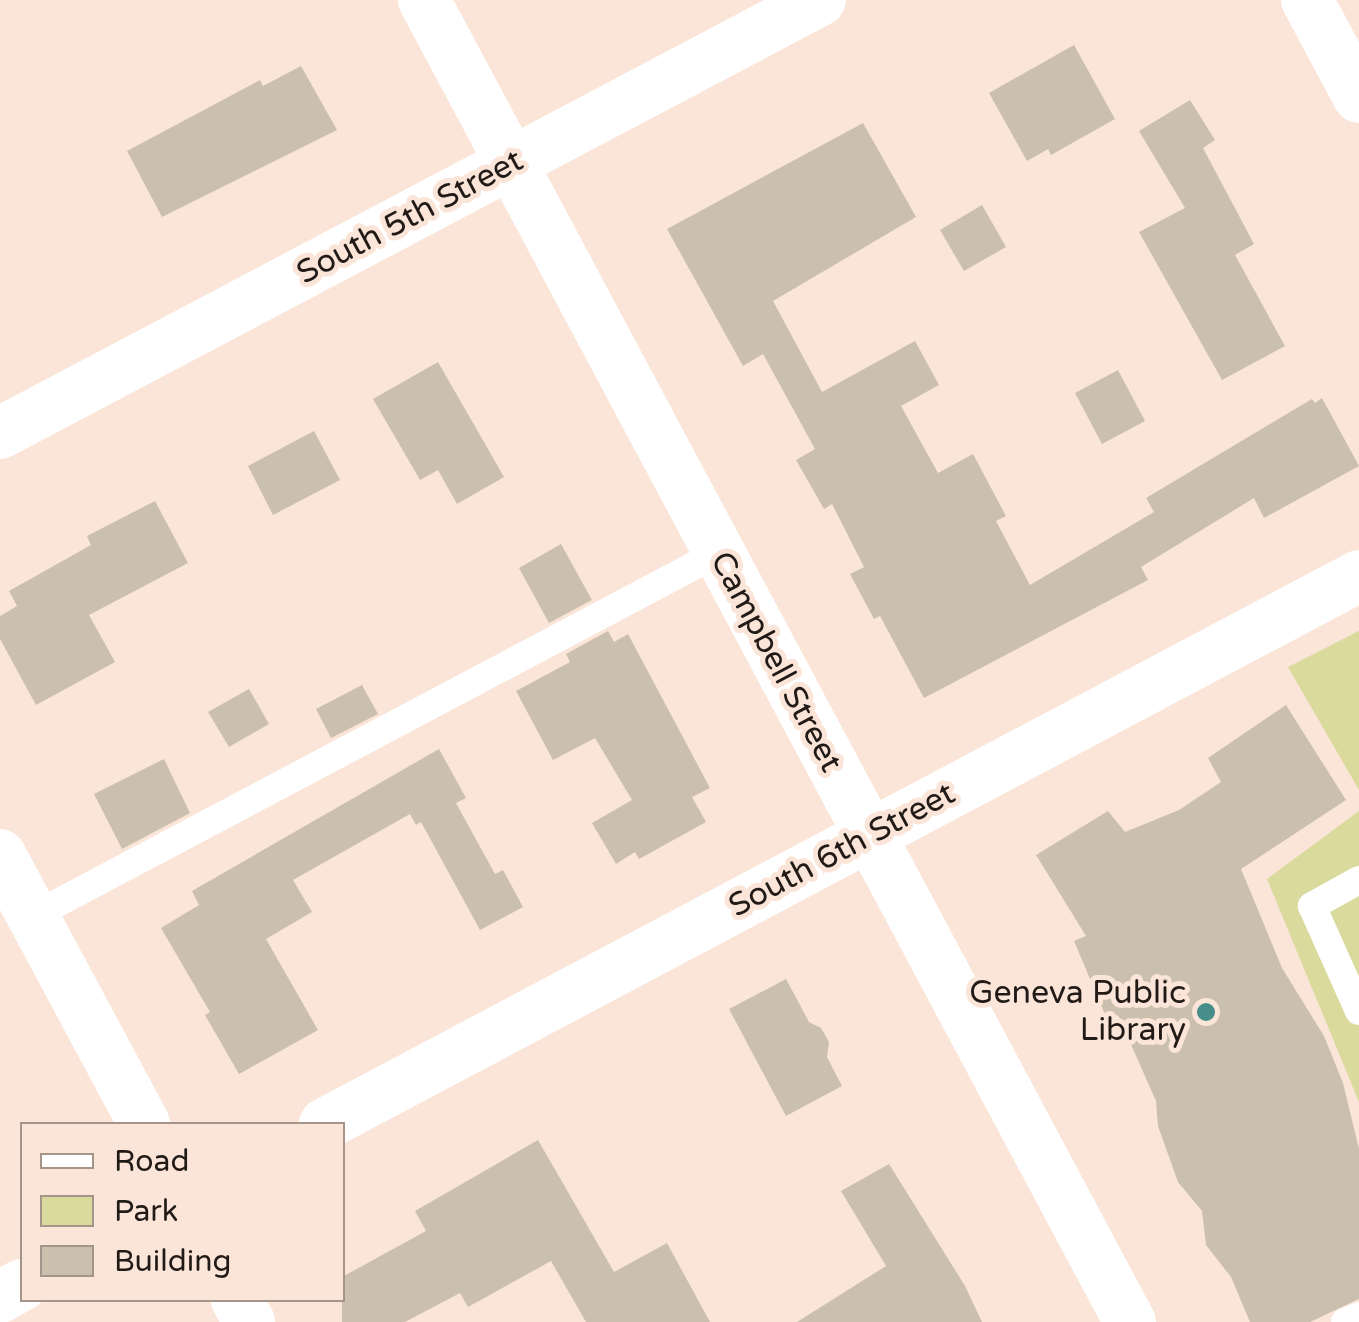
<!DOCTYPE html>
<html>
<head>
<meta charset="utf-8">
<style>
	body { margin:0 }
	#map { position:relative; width:1359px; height:1322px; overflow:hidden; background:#fae5d8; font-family:"Varela Round",sans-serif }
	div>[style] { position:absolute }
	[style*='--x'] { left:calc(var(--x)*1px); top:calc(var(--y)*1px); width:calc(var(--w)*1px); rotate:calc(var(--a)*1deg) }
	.green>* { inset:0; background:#d9da9c }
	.building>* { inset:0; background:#cbc0ae }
	.service>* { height:28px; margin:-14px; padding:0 14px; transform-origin:14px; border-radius:14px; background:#fff }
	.minor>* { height:52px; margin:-26px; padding:0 26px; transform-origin:26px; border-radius:26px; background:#fff }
	.dots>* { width:28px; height:28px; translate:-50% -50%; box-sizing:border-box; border:5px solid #fae5d8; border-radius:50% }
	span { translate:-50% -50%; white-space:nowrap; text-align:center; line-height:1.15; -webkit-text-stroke:10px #fae5d8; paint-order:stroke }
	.street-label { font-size:32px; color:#221a16 }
	.poi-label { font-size:32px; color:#221a16 }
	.right { translate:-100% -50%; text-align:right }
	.legend { position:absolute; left:20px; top:1122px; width:325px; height:180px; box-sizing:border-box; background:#fae5d8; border:2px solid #a4948a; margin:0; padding:12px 18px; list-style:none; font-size:30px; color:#221a16 }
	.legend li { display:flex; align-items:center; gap:20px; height:50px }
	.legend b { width:50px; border:2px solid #a4948a }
</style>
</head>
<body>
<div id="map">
	<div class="green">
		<i style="clip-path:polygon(1359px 631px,1359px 790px,1288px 667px)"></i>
		<i style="clip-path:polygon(1359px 811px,1359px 1102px,1267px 879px)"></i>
	</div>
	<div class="building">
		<i style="clip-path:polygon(1074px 45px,1115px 119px,1051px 155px,1048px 149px,1027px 161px,989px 93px)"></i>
		<i style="clip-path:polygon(301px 66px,337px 130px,162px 217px,127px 151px,260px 80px,263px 86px)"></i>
		<i style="clip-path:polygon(1190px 100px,1215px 140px,1203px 148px,1254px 244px,1235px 255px,1285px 346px,1222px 380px,1139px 232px,1185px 208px,1139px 131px)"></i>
		<i style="clip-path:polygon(863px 123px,916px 217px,773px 301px,822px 392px,915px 341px,939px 385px,901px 406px,938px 473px,973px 454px,1006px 516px,996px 521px,1030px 585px,1154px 512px,1146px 498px,1312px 399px,1315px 403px,1322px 398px,1359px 466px,1264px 518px,1254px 498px,1141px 567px,1148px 580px,924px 698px,880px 616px,874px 619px,850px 574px,864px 567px,832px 504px,824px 509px,796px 460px,815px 449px,763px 354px,743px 366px,667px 229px)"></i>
		<i style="clip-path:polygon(982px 205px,1006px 247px,964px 271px,940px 230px)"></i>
		<i style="clip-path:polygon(438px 362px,504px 477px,457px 504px,438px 470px,420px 480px,373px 399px)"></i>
		<i style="clip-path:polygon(1118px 370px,1145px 421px,1102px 444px,1075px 393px)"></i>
		<i style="clip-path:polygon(314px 431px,340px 480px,273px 515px,248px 466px)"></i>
		<i style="clip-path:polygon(155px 501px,188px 563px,89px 615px,115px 662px,36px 705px,0 639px,0 616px,17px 606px,9px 591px,91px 545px,87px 536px)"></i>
		<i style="clip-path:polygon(561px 544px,592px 600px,549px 623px,519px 568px)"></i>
		<i style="clip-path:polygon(608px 631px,614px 642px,628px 634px,710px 788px,692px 797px,706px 822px,639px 859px,635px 852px,616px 864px,592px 823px,632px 800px,595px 738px,553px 760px,516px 691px,570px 662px,566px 654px)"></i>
		<i style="clip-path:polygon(362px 685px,378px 714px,331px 738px,316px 709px)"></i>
		<i style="clip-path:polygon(249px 689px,269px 724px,229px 747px,208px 712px)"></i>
		<i style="clip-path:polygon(1286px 705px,1346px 800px,1241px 869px,1282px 968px,1324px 1036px,1343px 1083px,1359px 1149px,1359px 1299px,1310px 1322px,1250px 1322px,1231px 1277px,1206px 1245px,1202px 1211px,1178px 1182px,1158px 1126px,1156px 1101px,1118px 1015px,1107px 1019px,1074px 941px,1086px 936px,1036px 855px,1108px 811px,1125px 832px,1179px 810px,1221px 782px,1208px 758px)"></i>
		<i style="clip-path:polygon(439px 749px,466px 798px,456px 803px,495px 874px,503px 870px,523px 907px,480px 930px,421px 822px,416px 825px,410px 814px,293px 880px,312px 912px,266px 939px,318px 1030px,239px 1074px,205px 1015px,210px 1012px,161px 928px,199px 905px,192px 891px)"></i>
		<i style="clip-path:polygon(164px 759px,190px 813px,122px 849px,94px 794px)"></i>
		<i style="clip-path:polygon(786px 979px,809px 1022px,821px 1028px,829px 1042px,827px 1057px,842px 1086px,786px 1116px,729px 1009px)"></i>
		<i style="clip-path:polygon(538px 1140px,614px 1272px,667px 1243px,710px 1322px,586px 1322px,551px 1261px,468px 1307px,460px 1293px,405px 1322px,342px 1322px,342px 1277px,426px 1231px,415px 1211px)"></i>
		<i style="clip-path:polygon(889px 1164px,965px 1286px,982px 1322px,797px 1322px,886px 1266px,841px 1191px)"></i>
	</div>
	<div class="service">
		<i style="--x:1359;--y:880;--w:54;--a:151"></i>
		<i style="--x:1312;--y:906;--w:115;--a:65.9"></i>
		<i style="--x:33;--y:916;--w:775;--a:-27.92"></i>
		<i style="--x:1345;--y:1322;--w:15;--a:-23"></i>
	</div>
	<div class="minor">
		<i style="--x:424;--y:0;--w:1499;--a:61.9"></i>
		<i style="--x:1307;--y:0;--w:110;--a:61.8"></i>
		<i style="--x:0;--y:433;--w:927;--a:-27.84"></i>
		<i style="--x:0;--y:855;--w:305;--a:61.8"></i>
		<i style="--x:325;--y:1124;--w:1170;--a:-27.92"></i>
		<i style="--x:0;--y:1297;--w:25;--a:-29"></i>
		<i style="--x:237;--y:1300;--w:25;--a:61"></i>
	</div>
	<div class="dots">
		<i style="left:1206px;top:1012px;background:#478e8a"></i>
	</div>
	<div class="street-label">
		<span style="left:410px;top:217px;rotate:-28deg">South 5th Street</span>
		<span style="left:776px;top:662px;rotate:62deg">Campbell Street</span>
		<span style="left:842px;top:850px;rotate:-28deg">South 6th Street</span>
	</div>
	<div class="poi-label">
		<span class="right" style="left:1186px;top:1012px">Geneva Public<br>Library</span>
	</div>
	<ul class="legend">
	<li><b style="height:12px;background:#fff"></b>Road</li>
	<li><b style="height:28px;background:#d9da9c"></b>Park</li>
	<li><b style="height:28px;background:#cbc0ae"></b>Building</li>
	</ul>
</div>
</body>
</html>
